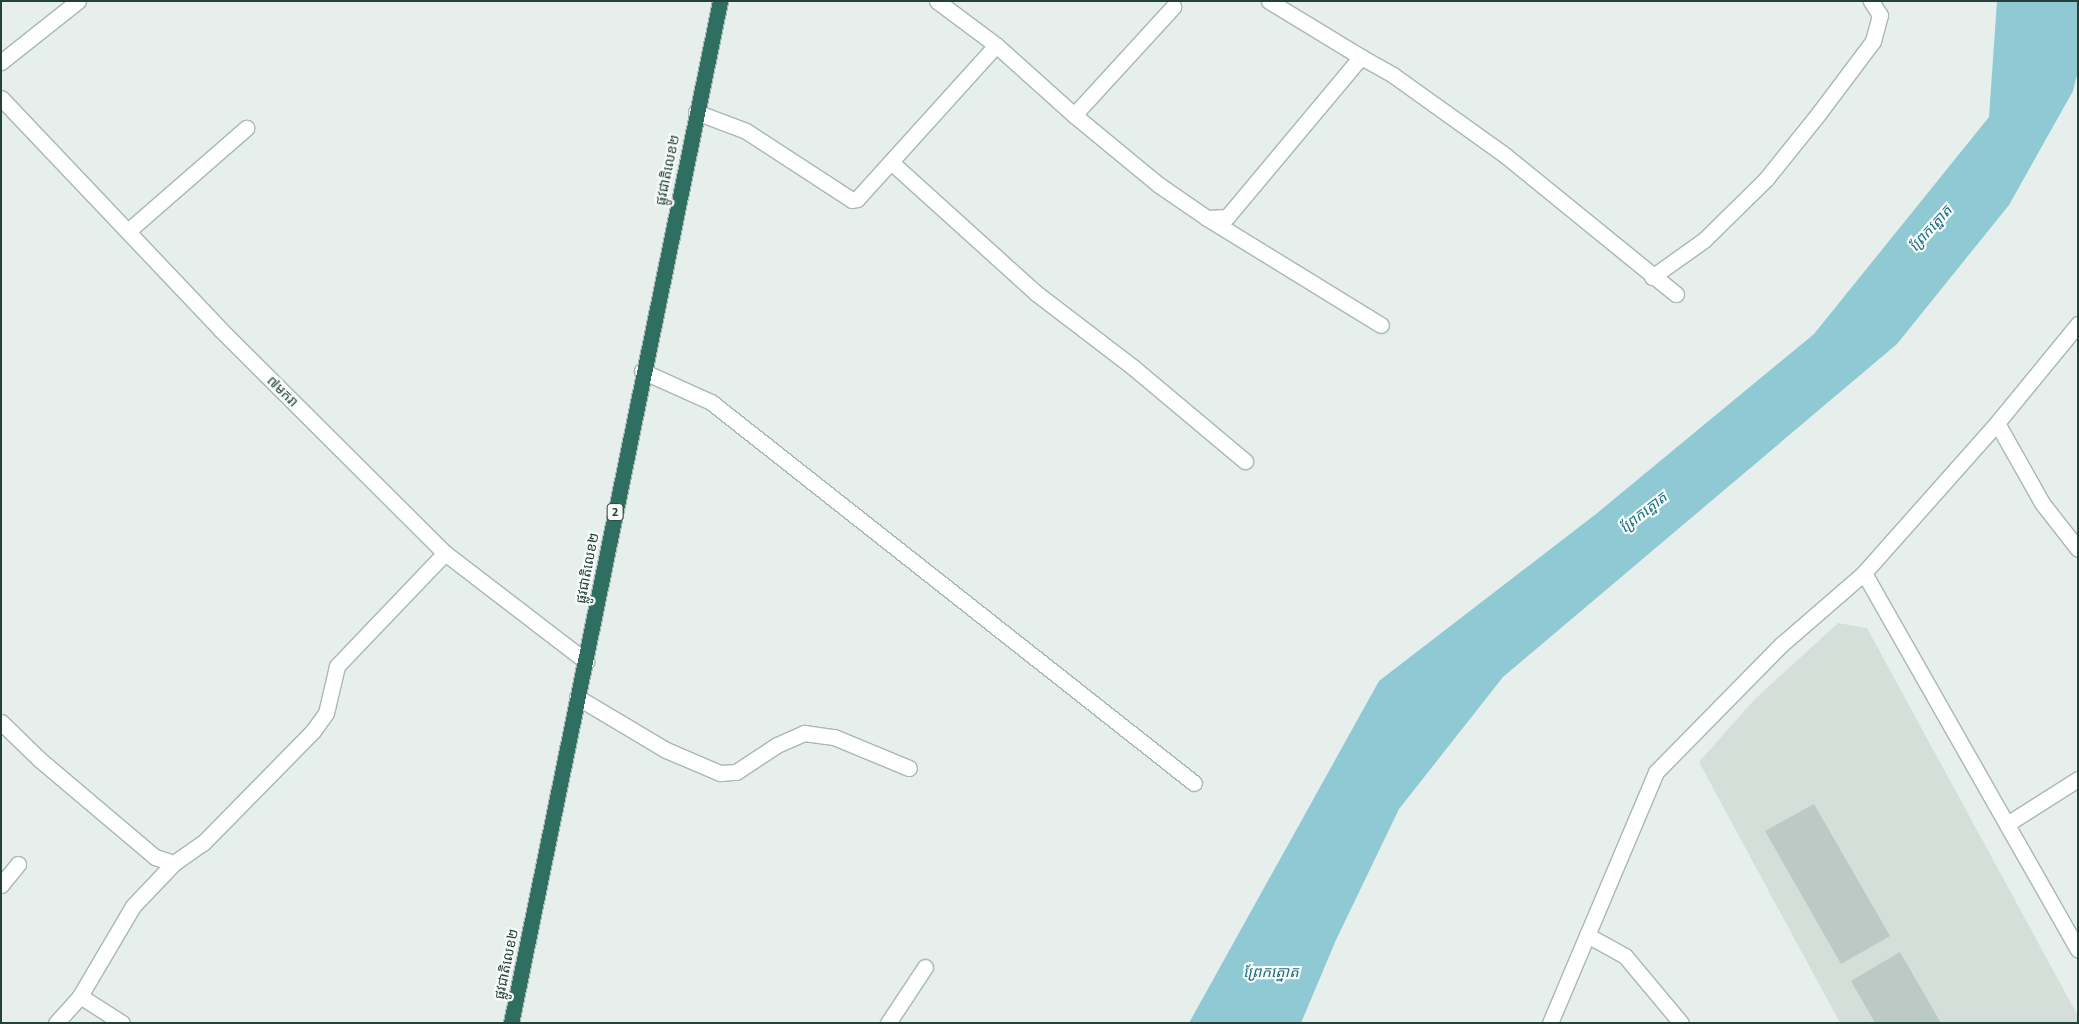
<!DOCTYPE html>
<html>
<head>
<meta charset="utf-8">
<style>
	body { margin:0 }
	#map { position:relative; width:2079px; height:1024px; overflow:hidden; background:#e6efeb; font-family:"Titillium Web","Noto Sans Khmer",sans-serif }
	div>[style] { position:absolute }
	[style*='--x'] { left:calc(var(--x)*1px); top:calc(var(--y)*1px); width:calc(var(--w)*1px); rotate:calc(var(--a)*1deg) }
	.built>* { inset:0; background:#d4dfda }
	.water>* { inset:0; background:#8ec9d4 }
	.building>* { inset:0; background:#bbcac4 }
	.roads { filter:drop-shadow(1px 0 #a8b8b2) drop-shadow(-1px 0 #a8b8b2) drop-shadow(0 1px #a8b8b2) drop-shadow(0 -1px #a8b8b2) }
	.minor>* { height:15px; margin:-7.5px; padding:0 7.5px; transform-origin:7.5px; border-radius:7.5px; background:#fff }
	.highway>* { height:15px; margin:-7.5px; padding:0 7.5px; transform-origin:7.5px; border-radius:7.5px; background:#2f6f62 }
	span { translate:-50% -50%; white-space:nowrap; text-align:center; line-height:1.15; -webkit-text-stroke:4.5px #f7fbf9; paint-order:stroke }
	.shield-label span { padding:1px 4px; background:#f7fbf9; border:1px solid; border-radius:4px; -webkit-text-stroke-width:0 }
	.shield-label { font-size:12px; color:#24423a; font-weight:700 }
	.street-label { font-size:14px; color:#24423a }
	.water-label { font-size:15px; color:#1c6f80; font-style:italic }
	.frame { position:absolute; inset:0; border:2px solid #24423a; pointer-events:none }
</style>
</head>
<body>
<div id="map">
	<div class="built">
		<i style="clip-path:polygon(1838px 623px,1867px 628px,2078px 1016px,2078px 1023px,1840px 1023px,1699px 762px,1755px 699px)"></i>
	</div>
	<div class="water">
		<i style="clip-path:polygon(1997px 1px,2078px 1px,2078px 71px,2073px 91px,2009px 205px,1897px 344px,1503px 677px,1399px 809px,1336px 940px,1301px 1023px,1189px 1023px,1379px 681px,1596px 514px,1814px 334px,1989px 117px)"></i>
	</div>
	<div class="building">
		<i style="clip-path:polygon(1814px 804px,1890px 936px,1841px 964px,1765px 831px)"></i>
		<i style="clip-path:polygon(1900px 952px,1941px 1023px,1875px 1023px,1851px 981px)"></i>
	</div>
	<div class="roads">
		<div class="minor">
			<i style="--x:937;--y:1;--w:74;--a:36.7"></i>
			<i style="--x:996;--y:45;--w:105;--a:41.9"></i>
			<i style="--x:1074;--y:115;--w:110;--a:39.5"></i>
			<i style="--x:1159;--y:185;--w:58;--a:34.5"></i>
			<i style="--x:1207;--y:218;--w:20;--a:-3"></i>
			<i style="--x:1227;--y:217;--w:209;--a:-50.1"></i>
			<i style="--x:1361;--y:57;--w:37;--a:29"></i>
			<i style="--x:1393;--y:75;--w:139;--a:35.6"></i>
			<i style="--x:1506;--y:156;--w:219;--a:39.1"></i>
			<i style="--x:1269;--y:1;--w:108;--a:31.3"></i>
			<i style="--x:1;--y:62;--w:98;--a:-38.4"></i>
			<i style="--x:1;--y:98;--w:320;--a:46.5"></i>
			<i style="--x:221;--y:330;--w:316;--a:44.9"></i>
			<i style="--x:445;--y:553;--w:178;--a:37.5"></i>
			<i style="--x:696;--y:112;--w:53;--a:20.8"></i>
			<i style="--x:746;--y:131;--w:126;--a:33.1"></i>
			<i style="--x:852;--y:200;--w:5;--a:-11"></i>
			<i style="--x:857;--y:199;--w:207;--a:-47.9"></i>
			<i style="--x:1074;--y:115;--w:147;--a:-47.5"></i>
			<i style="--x:891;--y:162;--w:195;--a:42.1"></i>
			<i style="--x:1036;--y:293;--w:123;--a:37.4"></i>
			<i style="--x:1134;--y:368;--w:145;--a:40"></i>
			<i style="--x:1207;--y:218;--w:204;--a:31.6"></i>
			<i style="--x:128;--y:231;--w:157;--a:-41.1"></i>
			<i style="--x:1652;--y:277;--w:64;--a:-35.4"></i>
			<i style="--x:1704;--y:240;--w:87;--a:-44.5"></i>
			<i style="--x:1766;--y:179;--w:85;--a:-51.2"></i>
			<i style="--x:1819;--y:113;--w:90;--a:-53.1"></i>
			<i style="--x:1873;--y:41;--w:27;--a:-75"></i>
			<i style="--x:1880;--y:15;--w:17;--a:-123"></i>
			<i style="--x:2078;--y:324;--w:128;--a:129.3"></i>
			<i style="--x:1997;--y:423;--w:200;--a:131.6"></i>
			<i style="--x:1864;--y:573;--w:433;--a:60.4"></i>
			<i style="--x:642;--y:371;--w:76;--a:24.2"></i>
			<i style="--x:711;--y:402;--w:615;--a:38.27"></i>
			<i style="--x:1997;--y:423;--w:92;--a:60.6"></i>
			<i style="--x:2042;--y:503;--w:58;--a:52"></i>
			<i style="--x:577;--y:697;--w:104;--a:30.8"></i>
			<i style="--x:666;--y:750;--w:59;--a:23.1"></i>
			<i style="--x:720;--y:773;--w:16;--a:-4"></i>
			<i style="--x:736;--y:772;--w:49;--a:-33.4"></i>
			<i style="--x:777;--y:745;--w:30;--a:-24"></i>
			<i style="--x:804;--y:733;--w:30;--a:8"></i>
			<i style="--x:834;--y:737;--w:81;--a:22.5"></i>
			<i style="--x:1;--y:722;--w:53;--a:44.2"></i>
			<i style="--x:39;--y:759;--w:152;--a:40.2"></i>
			<i style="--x:155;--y:857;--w:20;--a:18"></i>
			<i style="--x:2007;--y:824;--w:84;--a:-32.4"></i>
			<i style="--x:1;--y:885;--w:27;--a:-51"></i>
			<i style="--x:1587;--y:935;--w:43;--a:28.9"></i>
			<i style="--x:1625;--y:956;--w:87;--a:50.1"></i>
			<i style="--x:80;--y:996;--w:50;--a:32.7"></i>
			<i style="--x:56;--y:1023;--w:36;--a:-48"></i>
			<i style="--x:80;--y:996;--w:104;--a:-59.5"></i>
			<i style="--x:133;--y:906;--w:59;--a:-46.4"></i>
			<i style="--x:174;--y:863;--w:35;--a:-35"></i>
			<i style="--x:203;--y:843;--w:157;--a:-45.5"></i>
			<i style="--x:313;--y:731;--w:22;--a:-54"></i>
			<i style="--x:326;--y:713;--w:48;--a:-76.8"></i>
			<i style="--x:337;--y:666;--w:156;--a:-46.3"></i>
			<i style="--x:888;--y:1023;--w:67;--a:-56.5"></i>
			<i style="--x:1550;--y:1023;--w:272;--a:-67.1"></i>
			<i style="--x:1656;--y:772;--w:180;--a:-45.5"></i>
			<i style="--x:1782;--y:644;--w:108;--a:-40.9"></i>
		</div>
		<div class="highway">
			<i style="--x:511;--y:1023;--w:1043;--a:-78.44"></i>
		</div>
	</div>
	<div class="shield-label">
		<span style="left:615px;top:512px">2</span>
	</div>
	<div class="street-label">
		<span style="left:667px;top:170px;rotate:-78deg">ផ្លូវជាតិលេខ២</span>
		<span style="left:283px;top:391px;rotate:45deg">៧មករា</span>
		<span style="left:587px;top:568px;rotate:-79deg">ផ្លូវជាតិលេខ២</span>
		<span style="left:506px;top:964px;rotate:-78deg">ផ្លូវជាតិលេខ២</span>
	</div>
	<div class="water-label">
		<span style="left:1930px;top:228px;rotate:-48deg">ព្រែកត្នោត</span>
		<span style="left:1643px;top:512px;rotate:-38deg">ព្រែកត្នោត</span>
		<span style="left:1271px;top:972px">ព្រែកត្នោត</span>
	</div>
	<div class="frame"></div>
</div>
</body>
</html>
